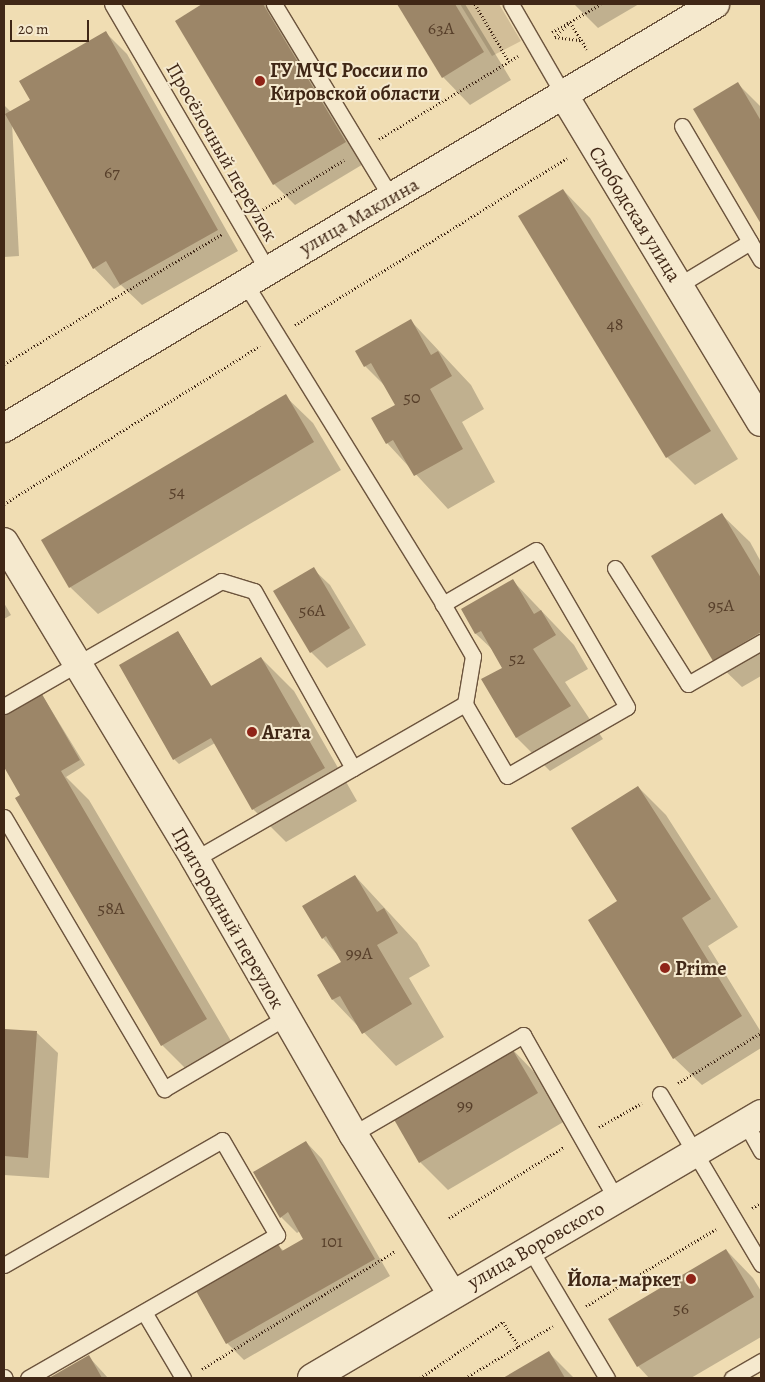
<!DOCTYPE html>
<html>
<head>
<meta charset="utf-8">
<style>
	body { margin:0 }
	#map { position:relative; width:765px; height:1382px; overflow:hidden; background:#f0ddb3; font-family:Alegreya,serif }
	div>[style] { position:absolute }
	[style*='--x'] { left:calc(var(--x)*1px); top:calc(var(--y)*1px); width:calc(var(--w)*1px); rotate:calc(var(--a)*1deg) }
	.green>* { inset:0; background:#d2be98 }
	.shadow>* { inset:0; background:#0003 }
	.building>* { inset:0; background:#9c8668 }
	.path>* { height:3px; margin-top:-1.5px; transform-origin:0; background:repeating-linear-gradient(90deg,#402716 0 1px,transparent 0 3.5px) }
	.roads { filter:drop-shadow(1px 0 #6c543d) drop-shadow(-1px 0 #6c543d) drop-shadow(0 1px #6c543d) drop-shadow(0 -1px #6c543d) }
	.lane>* { height:15px; margin:-7.5px; padding:0 7.5px; transform-origin:7.5px; border-radius:7.5px; background:#f5e9ce }
	.street>* { height:28px; margin:-14px; padding:0 14px; transform-origin:14px; border-radius:14px; background:#f5e9ce }
	.secondary>* { height:28px; margin:-14px; padding:0 14px; transform-origin:14px; border-radius:14px; background:#f5e9ce }
	.dots>* { width:14px; height:14px; translate:-50% -50%; box-sizing:border-box; border:2px solid #f5e9ce; border-radius:50% }
	span { translate:-50% -50%; white-space:nowrap; text-align:center; line-height:1.15; -webkit-text-stroke:4px #f5e9ce; paint-order:stroke }
	.number-label { font-size:18px; color:#573f2a }
	.number-label span { -webkit-text-stroke-width:0 }
	.poi-label { font-size:20px; color:#402716; font-weight:700 }
	.left { translate:0 -50%; text-align:left }
	.right { translate:-100% -50%; text-align:right }
	.street-label { font-size:20px; color:#402716 }
	.frame { position:absolute; inset:0; border:5px solid #402716; pointer-events:none }
	.scale { position:absolute; left:10px; top:20px; width:79px; height:22px; box-sizing:border-box; border:2px solid #402716; border-top:0; padding-left:6px; font-size:15px; line-height:18px; white-space:nowrap; color:#402716; -webkit-text-stroke:4px #f5e9ce; paint-order:stroke }
</style>
</head>
<body>
<div id="map">
	<div class="green">
		<i style="clip-path:polygon(460px 4px,499px 4px,521px 41px,492px 56px)"></i>
	</div>
	<div class="shadow">
		<i style="clip-path:polygon(205px 4px,270px 4px,365px 163px,295px 205px,274px 184px,176px 21px)"></i>
		<i style="clip-path:polygon(398px 4px,465px 4px,511px 80px,470px 105px,443px 77px)"></i>
		<i style="clip-path:polygon(574px 4px,639px 4px,598px 28px)"></i>
		<i style="clip-path:polygon(106px 33px,127px 54px,238px 251px,142px 305px,121px 285px,114px 289px,94px 268px,12px 123px,19px 256px,4px 257px,4px 105px,11px 112px,32px 100px)"></i>
		<i style="clip-path:polygon(738px 84px,761px 107px,761px 222px,695px 109px)"></i>
		<i style="clip-path:polygon(563px 190px,590px 218px,738px 459px,695px 485px,667px 457px,520px 217px)"></i>
		<i style="clip-path:polygon(410px 320px,471px 385px,484px 409px,462px 422px,495px 482px,448px 509px,387px 443px,397px 406px,386px 387px,365px 366px)"></i>
		<i style="clip-path:polygon(285px 396px,313px 423px,341px 470px,98px 614px,70px 587px)"></i>
		<i style="clip-path:polygon(722px 515px,750px 542px,761px 562px,761px 676px,742px 687px,714px 660px)"></i>
		<i style="clip-path:polygon(313px 569px,330px 585px,366px 645px,327px 668px,311px 652px)"></i>
		<i style="clip-path:polygon(513px 581px,574px 645px,588px 669px,565px 682px,603px 739px,550px 771px,517px 738px,504px 668px,494px 651px,476px 634px,462px 610px)"></i>
		<i style="clip-path:polygon(4px 603px,11px 615px,4px 619px)"></i>
		<i style="clip-path:polygon(178px 632px,212px 687px,261px 658px,294px 691px,357px 801px,286px 842px,253px 809px,215px 743px,179px 764px,174px 759px)"></i>
		<i style="clip-path:polygon(39px 690px,85px 765px,66px 777px,89px 800px,234px 1046px,189px 1072px,162px 1045px,4px 765px,4px 711px)"></i>
		<i style="clip-path:polygon(638px 787px,666px 815px,738px 927px,708px 946px,761px 1032px,761px 1048px,702px 1085px,674px 1058px,619px 902px)"></i>
		<i style="clip-path:polygon(355px 876px,417px 943px,430px 966px,409px 978px,444px 1037px,396px 1066px,333px 1000px,343px 962px,323px 938px)"></i>
		<i style="clip-path:polygon(4px 1030px,37px 1033px,58px 1053px,49px 1178px,4px 1175px)"></i>
		<i style="clip-path:polygon(511px 1048px,538px 1076px,565px 1121px,448px 1190px,420px 1162px)"></i>
		<i style="clip-path:polygon(306px 1142px,322px 1159px,390px 1276px,244px 1360px,227px 1343px,196px 1290px,276px 1244px,284px 1251px,305px 1239px,300px 1231px,297px 1233px,281px 1217px)"></i>
		<i style="clip-path:polygon(726px 1250px,753px 1278px,761px 1291px,761px 1337px,691px 1378px,649px 1378px,638px 1366px)"></i>
		<i style="clip-path:polygon(549px 1353px,574px 1378px,505px 1378px)"></i>
		<i style="clip-path:polygon(89px 1357px,108px 1378px,51px 1378px)"></i>
	</div>
	<div class="building">
		<i style="clip-path:polygon(202px 4px,263px 4px,346px 142px,273px 185px,175px 21px)"></i>
		<i style="clip-path:polygon(397px 4px,455px 4px,484px 52px,442px 78px)"></i>
		<i style="clip-path:polygon(106px 31px,218px 230px,120px 285px,106px 261px,93px 269px,5px 114px,30px 100px,19px 81px)"></i>
		<i style="clip-path:polygon(738px 82px,761px 121px,761px 224px,693px 109px)"></i>
		<i style="clip-path:polygon(563px 189px,711px 431px,666px 458px,518px 216px)"></i>
		<i style="clip-path:polygon(411px 319px,431px 355px,438px 351px,452px 376px,430px 389px,463px 449px,414px 476px,393px 440px,386px 444px,371px 418px,395px 405px,371px 363px,364px 367px,355px 351px)"></i>
		<i style="clip-path:polygon(286px 394px,314px 442px,69px 588px,41px 540px)"></i>
		<i style="clip-path:polygon(722px 513px,761px 578px,761px 632px,713px 661px,651px 556px)"></i>
		<i style="clip-path:polygon(314px 567px,350px 628px,310px 653px,273px 591px)"></i>
		<i style="clip-path:polygon(513px 579px,534px 614px,541px 610px,556px 635px,533px 649px,571px 706px,516px 738px,481px 679px,502px 668px,481px 631px,475px 634px,461px 609px)"></i>
		<i style="clip-path:polygon(178px 631px,211px 686px,261px 657px,325px 768px,252px 810px,211px 738px,173px 760px,119px 665px)"></i>
		<i style="clip-path:polygon(39px 689px,80px 760px,61px 771px,207px 1019px,161px 1046px,15px 798px,20px 795px,4px 767px,4px 709px)"></i>
		<i style="clip-path:polygon(638px 786px,711px 899px,682px 918px,742px 1016px,673px 1059px,588px 920px,617px 901px,571px 828px)"></i>
		<i style="clip-path:polygon(355px 875px,377px 912px,384px 908px,398px 933px,377px 945px,412px 1004px,362px 1034px,340px 996px,332px 1000px,317px 975px,341px 962px,326px 936px,322px 939px,302px 906px)"></i>
		<i style="clip-path:polygon(4px 1029px,37px 1031px,28px 1158px,4px 1156px)"></i>
		<i style="clip-path:polygon(511px 1047px,538px 1093px,419px 1163px,392px 1116px)"></i>
		<i style="clip-path:polygon(306px 1141px,375px 1259px,226px 1344px,195px 1289px,277px 1242px,282px 1251px,303px 1239px,288px 1212px,280px 1218px,253px 1172px)"></i>
		<i style="clip-path:polygon(726px 1249px,754px 1297px,637px 1367px,608px 1319px)"></i>
		<i style="clip-path:polygon(549px 1351px,565px 1378px,503px 1378px)"></i>
		<i style="clip-path:polygon(89px 1355px,102px 1378px,49px 1378px)"></i>
	</div>
	<div class="path">
		<i style="--x:475;--y:4;--w:67;--a:59.6"></i>
		<i style="--x:552;--y:32;--w:56;--a:-29.7"></i>
		<i style="--x:555;--y:37;--w:26;--a:7"></i>
		<i style="--x:555;--y:37;--w:21;--a:-45"></i>
		<i style="--x:570;--y:22;--w:32;--a:58"></i>
		<i style="--x:379;--y:139;--w:162;--a:-30.8"></i>
		<i style="--x:257;--y:213;--w:102;--a:-31.3"></i>
		<i style="--x:295;--y:325;--w:319;--a:-31.5"></i>
		<i style="--x:4;--y:364;--w:254;--a:-30.8"></i>
		<i style="--x:4;--y:504;--w:301;--a:-31.7"></i>
		<i style="--x:678;--y:1083;--w:97;--a:-31.1"></i>
		<i style="--x:599;--y:1127;--w:49;--a:-29.2"></i>
		<i style="--x:752;--y:1208;--w:10;--a:-29"></i>
		<i style="--x:449;--y:1218;--w:135;--a:-31.7"></i>
		<i style="--x:586;--y:1306;--w:151;--a:-30.6"></i>
		<i style="--x:202;--y:1369;--w:226;--a:-31.4"></i>
		<i style="--x:420;--y:1378;--w:100;--a:-34"></i>
		<i style="--x:503;--y:1322;--w:30;--a:57"></i>
		<i style="--x:465;--y:1378;--w:102;--a:-30.6"></i>
	</div>
	<div class="roads">
		<div class="lane">
			<i style="--x:112;--y:4;--w:307;--a:59.7"></i>
			<i style="--x:274;--y:4;--w:226;--a:58.8"></i>
			<i style="--x:511;--y:4;--w:104;--a:60"></i>
			<i style="--x:682;--y:126;--w:134;--a:59.6"></i>
			<i style="--x:245;--y:283;--w:377;--a:58.3"></i>
			<i style="--x:679;--y:285;--w:83;--a:-31.2"></i>
			<i style="--x:750;--y:242;--w:21;--a:59"></i>
			<i style="--x:615;--y:568;--w:137;--a:57.8"></i>
			<i style="--x:688;--y:684;--w:84;--a:-29.9"></i>
			<i style="--x:4;--y:706;--w:250;--a:-29.9"></i>
			<i style="--x:221;--y:581;--w:34;--a:17"></i>
			<i style="--x:254;--y:591;--w:203;--a:60.8"></i>
			<i style="--x:4;--y:817;--w:316;--a:59.5"></i>
			<i style="--x:164;--y:1089;--w:142;--a:-30.5"></i>
			<i style="--x:195;--y:859;--w:311;--a:-29.9"></i>
			<i style="--x:465;--y:704;--w:83;--a:59.7"></i>
			<i style="--x:507;--y:776;--w:138;--a:-29.9"></i>
			<i style="--x:627;--y:707;--w:181;--a:-120.1"></i>
			<i style="--x:536;--y:550;--w:108;--a:149.9"></i>
			<i style="--x:443;--y:604;--w:60;--a:60"></i>
			<i style="--x:473;--y:656;--w:49;--a:99.5"></i>
			<i style="--x:660;--y:1094;--w:198;--a:59.3"></i>
			<i style="--x:746;--y:1124;--w:31;--a:61"></i>
			<i style="--x:353;--y:1134;--w:197;--a:-30.2"></i>
			<i style="--x:523;--y:1035;--w:189;--a:60.4"></i>
			<i style="--x:530;--y:1249;--w:150;--a:59.2"></i>
			<i style="--x:4;--y:1265;--w:251;--a:-29.8"></i>
			<i style="--x:222;--y:1140;--w:110;--a:59.9"></i>
			<i style="--x:277;--y:1235;--w:287;--a:150.1"></i>
			<i style="--x:144;--y:1312;--w:77;--a:59.4"></i>
			<i style="--x:4;--y:1377;--w:1;--a:45"></i>
			<i style="--x:732;--y:1378;--w:34;--a:-30"></i>
		</div>
		<div class="street">
			<i style="--x:563;--y:94;--w:383;--a:58.9"></i>
			<i style="--x:4;--y:542;--w:370;--a:58.9"></i>
			<i style="--x:195;--y:859;--w:317;--a:60.1"></i>
			<i style="--x:353;--y:1134;--w:188;--a:58.3"></i>
		</div>
		<div class="secondary">
			<i style="--x:4;--y:428;--w:828;--a:-30.81"></i>
			<i style="--x:312;--y:1378;--w:521;--a:-30.45"></i>
		</div>
	</div>
	<div class="dots">
		<i style="left:260px;top:81px;background:#8f2418"></i>
		<i style="left:252px;top:732px;background:#8f2418"></i>
		<i style="left:665px;top:968px;background:#8f2418"></i>
		<i style="left:691px;top:1279px;background:#8f2418"></i>
	</div>
	<div class="number-label">
		<span style="left:441px;top:28px">63А</span>
		<span style="left:112px;top:172px">67</span>
		<span style="left:615px;top:324px">48</span>
		<span style="left:412px;top:397px">50</span>
		<span style="left:177px;top:491px">54</span>
		<span style="left:721px;top:605px">95А</span>
		<span style="left:312px;top:610px">56А</span>
		<span style="left:517px;top:658px">52</span>
		<span style="left:111px;top:908px">58А</span>
		<span style="left:359px;top:953px">99А</span>
		<span style="left:465px;top:1105px">99</span>
		<span style="left:332px;top:1241px">101</span>
		<span style="left:681px;top:1308px">56</span>
	</div>
	<div class="poi-label">
		<span class="left" style="left:270px;top:82px">ГУ МЧС России по<br>Кировской области</span>
		<span class="left" style="left:262px;top:732px">Агата</span>
		<span class="left" style="left:675px;top:968px">Prime</span>
		<span class="right" style="left:681px;top:1279px">Йола-маркет</span>
	</div>
	<div class="street-label">
		<span style="left:222px;top:152px;rotate:60deg">Просёлочный переулок</span>
		<span style="left:635px;top:214px;rotate:58deg">Слободская улица</span>
		<span style="left:359px;top:216px;rotate:-30deg">улица Маклина</span>
		<span style="left:228px;top:918px;rotate:60deg">Пригородный переулок</span>
		<span style="left:536px;top:1245px;rotate:-30deg">улица Воровского</span>
	</div>
	<div class="frame"></div>
	<div class="scale">20 m</div>
</div>
</body>
</html>
